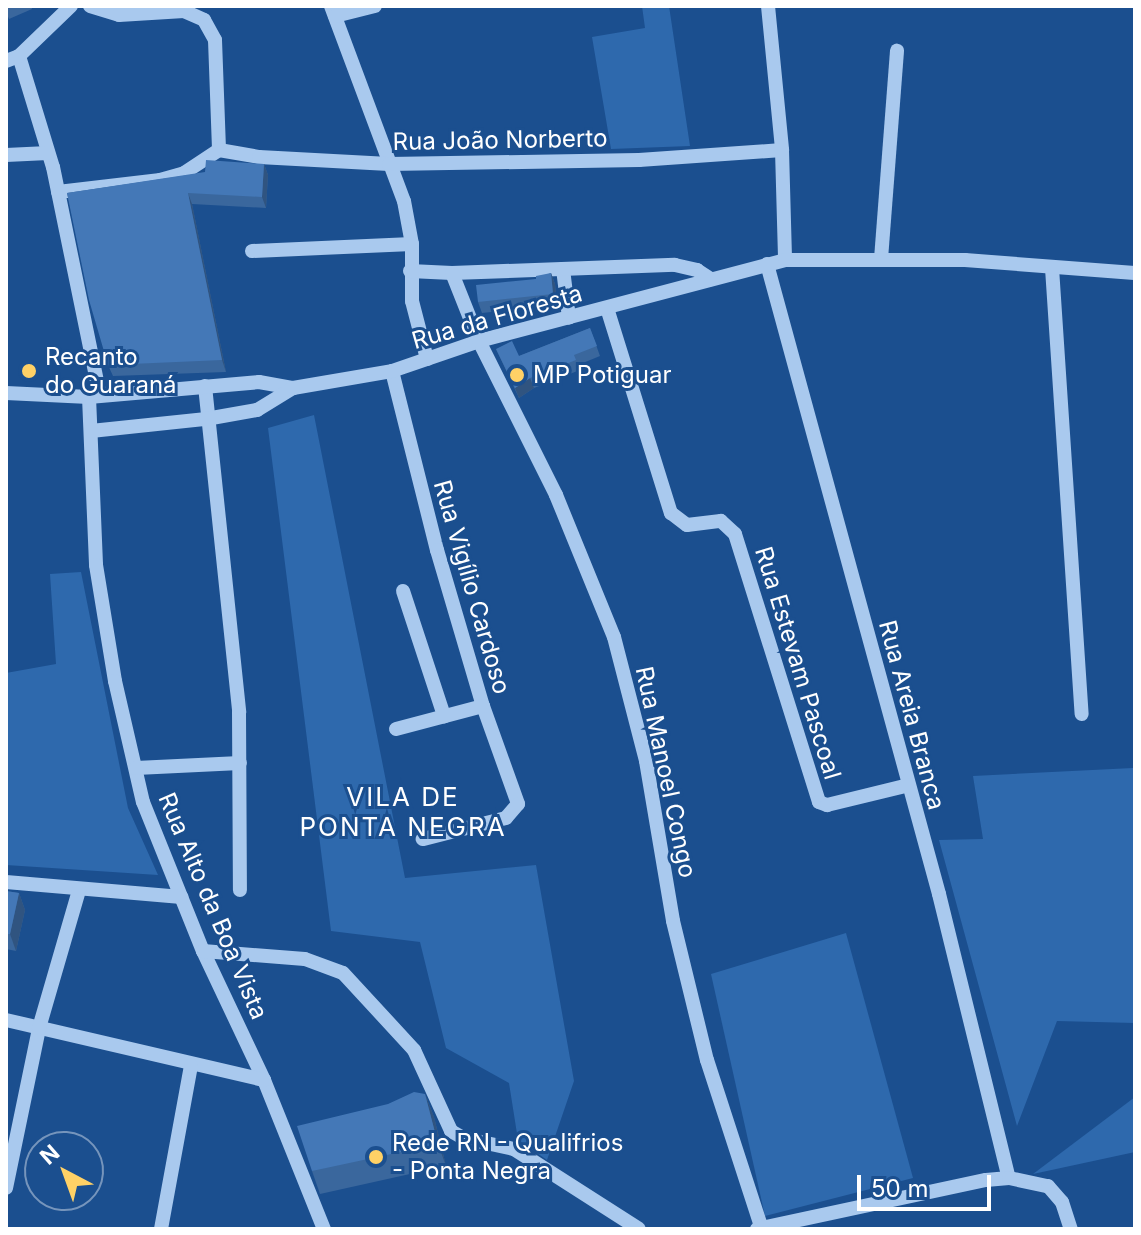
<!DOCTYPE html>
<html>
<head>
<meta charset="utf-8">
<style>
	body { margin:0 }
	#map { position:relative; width:1141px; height:1235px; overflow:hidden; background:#1b4f8f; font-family:Inter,sans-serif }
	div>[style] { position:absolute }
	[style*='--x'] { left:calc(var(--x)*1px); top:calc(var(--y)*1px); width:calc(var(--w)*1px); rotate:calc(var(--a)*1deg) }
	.green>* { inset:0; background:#2e69ad }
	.minor>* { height:14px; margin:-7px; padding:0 7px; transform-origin:7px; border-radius:7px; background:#a9c9ee }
	.wall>* { inset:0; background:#3a679d }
	.shaded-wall>* { inset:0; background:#305480 }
	.building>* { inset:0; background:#4478b7 }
	.dots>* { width:22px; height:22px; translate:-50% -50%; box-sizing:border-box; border:4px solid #1b4f8f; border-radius:50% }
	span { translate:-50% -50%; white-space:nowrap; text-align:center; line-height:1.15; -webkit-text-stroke:6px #1b4f8f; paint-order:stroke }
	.street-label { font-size:24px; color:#fff }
	.poi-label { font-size:24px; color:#fff }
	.left { translate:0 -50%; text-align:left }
	.neighbourhood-label { font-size:26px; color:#fff; letter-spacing:2px }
	.frame { position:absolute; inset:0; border:8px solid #fff; pointer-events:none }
	.north { position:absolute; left:24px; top:1131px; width:80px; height:80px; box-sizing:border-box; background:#1b4f8f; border:2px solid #7695bc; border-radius:50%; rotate:319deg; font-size:22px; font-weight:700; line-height:32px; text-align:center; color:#fff }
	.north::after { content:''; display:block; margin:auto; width:28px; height:36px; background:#ffd166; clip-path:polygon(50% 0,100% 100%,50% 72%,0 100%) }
	.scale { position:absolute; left:857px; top:1175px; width:134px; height:36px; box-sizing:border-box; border:4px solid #fff; border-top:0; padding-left:10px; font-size:24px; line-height:28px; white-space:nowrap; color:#fff; -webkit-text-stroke:6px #1b4f8f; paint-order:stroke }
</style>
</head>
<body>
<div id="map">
	<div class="green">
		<i style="clip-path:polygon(642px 6px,669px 6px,690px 146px,611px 149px,592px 37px,645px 28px)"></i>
		<i style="clip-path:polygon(314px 415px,405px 878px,536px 865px,574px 1081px,547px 1160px,518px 1140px,509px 1083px,446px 1048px,420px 942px,331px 931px,268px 428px)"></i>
		<i style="clip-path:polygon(81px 572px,128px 808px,158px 875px,6px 865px,6px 673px,56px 664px,50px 574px)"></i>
		<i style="clip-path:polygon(1133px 768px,1135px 1023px,1057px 1021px,1017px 1126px,939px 840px,983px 839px,973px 776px)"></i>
		<i style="clip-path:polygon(846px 933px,913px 1178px,765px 1216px,711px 974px)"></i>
		<i style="clip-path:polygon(1135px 1097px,1135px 1152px,1033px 1174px)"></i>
	</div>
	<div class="minor">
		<i style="--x:90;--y:6;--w:30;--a:17"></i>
		<i style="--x:119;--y:15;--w:65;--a:-3.5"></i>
		<i style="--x:184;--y:11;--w:22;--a:24"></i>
		<i style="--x:204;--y:20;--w:23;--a:61"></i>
		<i style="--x:215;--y:40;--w:110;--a:87.9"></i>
		<i style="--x:331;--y:6;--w:208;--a:69.5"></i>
		<i style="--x:404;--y:201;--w:44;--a:79.5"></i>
		<i style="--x:412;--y:244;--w:57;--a:90"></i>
		<i style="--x:412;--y:301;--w:60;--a:75.5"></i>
		<i style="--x:768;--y:6;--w:145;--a:84.4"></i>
		<i style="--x:782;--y:150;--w:110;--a:88.4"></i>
		<i style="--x:335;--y:16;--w:41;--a:-14"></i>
		<i style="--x:19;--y:56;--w:116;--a:73"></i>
		<i style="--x:53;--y:167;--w:233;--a:78.4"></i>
		<i style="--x:6;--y:61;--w:14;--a:-21"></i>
		<i style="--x:19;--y:56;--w:72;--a:-43.9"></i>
		<i style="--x:6;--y:155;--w:42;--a:-2.7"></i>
		<i style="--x:58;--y:192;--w:103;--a:-6.7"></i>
		<i style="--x:160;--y:180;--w:25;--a:-16"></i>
		<i style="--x:184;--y:173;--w:42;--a:-33.3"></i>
		<i style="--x:219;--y:150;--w:41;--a:9.9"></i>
		<i style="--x:259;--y:157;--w:130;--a:3.1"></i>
		<i style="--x:389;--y:164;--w:250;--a:-0.9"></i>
		<i style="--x:639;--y:160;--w:143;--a:-4"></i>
		<i style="--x:252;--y:251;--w:160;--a:-2.5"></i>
		<i style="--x:881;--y:259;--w:209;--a:-85.6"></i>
		<i style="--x:767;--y:264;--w:653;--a:74.73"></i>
		<i style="--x:939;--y:894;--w:292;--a:76.2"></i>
		<i style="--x:1052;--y:268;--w:447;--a:86.2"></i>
		<i style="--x:563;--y:269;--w:49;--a:83"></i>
		<i style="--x:410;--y:271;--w:42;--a:2.7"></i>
		<i style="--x:452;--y:273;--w:223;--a:-2.1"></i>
		<i style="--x:675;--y:265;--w:23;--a:13"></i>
		<i style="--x:697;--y:270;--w:17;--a:33"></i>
		<i style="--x:452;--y:273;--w:73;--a:68.3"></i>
		<i style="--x:479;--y:341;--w:172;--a:63.4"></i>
		<i style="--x:556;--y:495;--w:153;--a:67.8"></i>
		<i style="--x:614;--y:637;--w:128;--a:75.5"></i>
		<i style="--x:646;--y:761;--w:162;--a:80.4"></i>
		<i style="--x:673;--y:921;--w:143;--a:76.3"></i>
		<i style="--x:707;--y:1060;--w:178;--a:72"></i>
		<i style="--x:607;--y:308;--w:215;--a:72.7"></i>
		<i style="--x:671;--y:513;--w:20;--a:37"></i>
		<i style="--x:687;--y:525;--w:34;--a:-7"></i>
		<i style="--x:721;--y:521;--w:19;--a:43"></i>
		<i style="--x:735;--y:534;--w:281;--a:72.6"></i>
		<i style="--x:819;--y:802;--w:9;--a:21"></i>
		<i style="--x:827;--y:805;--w:84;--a:-13.7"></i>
		<i style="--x:392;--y:371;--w:185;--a:75.9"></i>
		<i style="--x:437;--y:550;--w:163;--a:73.6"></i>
		<i style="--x:483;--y:706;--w:104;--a:70.3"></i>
		<i style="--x:518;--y:804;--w:18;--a:131"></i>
		<i style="--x:506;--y:818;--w:86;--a:165.8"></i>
		<i style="--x:205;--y:386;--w:328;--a:84"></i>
		<i style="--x:239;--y:712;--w:178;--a:89.7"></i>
		<i style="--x:6;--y:393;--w:83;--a:2.8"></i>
		<i style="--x:89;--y:397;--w:171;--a:-5"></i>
		<i style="--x:259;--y:382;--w:35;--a:10"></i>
		<i style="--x:293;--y:388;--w:100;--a:-9.7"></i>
		<i style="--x:392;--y:371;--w:92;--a:-19"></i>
		<i style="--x:479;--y:341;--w:317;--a:-14.8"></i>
		<i style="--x:785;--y:260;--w:180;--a:0"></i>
		<i style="--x:965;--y:260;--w:170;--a:4.4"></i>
		<i style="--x:89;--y:397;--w:168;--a:87.6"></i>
		<i style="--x:96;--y:565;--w:118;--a:80.7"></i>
		<i style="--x:115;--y:681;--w:124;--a:77"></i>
		<i style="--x:143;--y:802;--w:161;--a:68.1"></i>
		<i style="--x:203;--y:951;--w:143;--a:64.7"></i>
		<i style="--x:264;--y:1080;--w:161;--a:68.1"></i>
		<i style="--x:91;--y:431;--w:116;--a:-6"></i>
		<i style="--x:206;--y:419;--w:52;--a:-10"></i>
		<i style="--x:257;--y:410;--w:42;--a:-31.4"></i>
		<i style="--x:403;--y:591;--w:132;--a:71.8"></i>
		<i style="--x:396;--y:729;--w:90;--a:-14.8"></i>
		<i style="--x:136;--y:768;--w:104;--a:-2.8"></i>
		<i style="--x:6;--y:882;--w:176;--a:4.9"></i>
		<i style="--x:203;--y:951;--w:102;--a:4.5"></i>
		<i style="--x:305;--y:959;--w:40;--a:20.2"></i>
		<i style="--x:343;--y:973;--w:105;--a:47.3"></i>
		<i style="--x:414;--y:1050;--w:89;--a:65.4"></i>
		<i style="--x:451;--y:1131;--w:14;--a:30"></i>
		<i style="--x:463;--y:1138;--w:52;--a:12.2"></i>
		<i style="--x:514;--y:1149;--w:148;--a:32.6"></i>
		<i style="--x:6;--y:1020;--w:265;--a:13.1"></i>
		<i style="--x:6;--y:1188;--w:163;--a:-78.3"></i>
		<i style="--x:39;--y:1028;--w:144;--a:-73.8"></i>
		<i style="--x:161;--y:1229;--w:166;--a:-79.6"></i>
		<i style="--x:757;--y:1229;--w:234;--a:-12.1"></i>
		<i style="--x:986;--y:1180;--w:23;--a:-5"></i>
		<i style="--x:1009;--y:1178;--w:40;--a:12"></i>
		<i style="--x:1048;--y:1186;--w:21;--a:49"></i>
		<i style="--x:1062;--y:1202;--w:28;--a:72"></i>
	</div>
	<div class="wall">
		<i style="clip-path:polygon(6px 6px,31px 6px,32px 9px,9px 19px,6px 12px)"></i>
		<i style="clip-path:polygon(264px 164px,268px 175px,266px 208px,192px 204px,226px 372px,113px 376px,108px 365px,67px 193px)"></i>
		<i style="clip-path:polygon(551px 273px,555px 284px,557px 305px,482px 313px,478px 302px)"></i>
		<i style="clip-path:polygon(590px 328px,600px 356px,578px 365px,580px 370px,534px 388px,519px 398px,496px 349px,519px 356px)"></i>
		<i style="clip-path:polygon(6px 891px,19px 893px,25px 910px,16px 951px,6px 949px)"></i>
		<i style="clip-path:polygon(425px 1094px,434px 1117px,446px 1166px,320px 1194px,312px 1171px)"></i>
	</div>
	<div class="shaded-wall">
		<i style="clip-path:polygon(264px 164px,268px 175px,266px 208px,262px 197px)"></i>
		<i style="clip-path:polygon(188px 193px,192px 204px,226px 372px,222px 360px)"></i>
		<i style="clip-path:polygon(551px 273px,555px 284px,557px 305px,553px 294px)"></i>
		<i style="clip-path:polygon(530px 378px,534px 388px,519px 398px,515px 388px)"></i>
		<i style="clip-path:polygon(19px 893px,25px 910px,16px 951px,10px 934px)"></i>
		<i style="clip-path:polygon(425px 1094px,434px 1117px,446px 1166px,438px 1144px)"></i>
	</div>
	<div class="building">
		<i style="clip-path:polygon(206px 160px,264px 164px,262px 197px,188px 193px,222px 360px,108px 365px,89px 300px,67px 193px,205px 172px)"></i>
		<i style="clip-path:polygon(551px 273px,553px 294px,478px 302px,476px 285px,536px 279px,536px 276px)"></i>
		<i style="clip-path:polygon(590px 328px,597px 346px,574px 355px,576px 360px,530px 378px,515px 388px,496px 349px,512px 341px,519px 356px)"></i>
		<i style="clip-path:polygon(6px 891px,19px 893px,10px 934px,6px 934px)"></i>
		<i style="clip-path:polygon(414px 1092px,425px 1094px,438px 1144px,312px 1171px,297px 1126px,388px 1104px)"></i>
	</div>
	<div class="dots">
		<i style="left:29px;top:371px;background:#ffd166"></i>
		<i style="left:517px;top:375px;background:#ffd166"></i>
		<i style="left:376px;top:1157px;background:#ffd166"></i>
	</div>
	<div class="street-label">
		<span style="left:500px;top:140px;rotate:-1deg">Rua João Norberto</span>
		<span style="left:497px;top:317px;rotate:-16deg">Rua da Floresta</span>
		<span style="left:472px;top:587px;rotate:74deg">Rua Vigílio Cardoso</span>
		<span style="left:798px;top:663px;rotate:73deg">Rua Estevam Pascoal</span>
		<span style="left:912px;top:715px;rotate:75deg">Rua Areia Branca</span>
		<span style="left:666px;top:772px;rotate:78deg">Rua Manoel Congo</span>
		<span style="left:213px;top:906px;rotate:67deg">Rua Alto da Boa Vista</span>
	</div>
	<div class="poi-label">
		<span class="left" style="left:45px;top:371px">Recanto<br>do Guaraná</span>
		<span class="left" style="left:533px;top:375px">MP Potiguar</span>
		<span class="left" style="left:392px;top:1157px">Rede RN - Qualifrios<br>- Ponta Negra</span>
	</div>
	<div class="neighbourhood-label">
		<span style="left:403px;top:812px">VILA DE<br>PONTA NEGRA</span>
	</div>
	<div class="frame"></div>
	<div class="north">N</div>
	<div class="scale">50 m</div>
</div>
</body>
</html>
